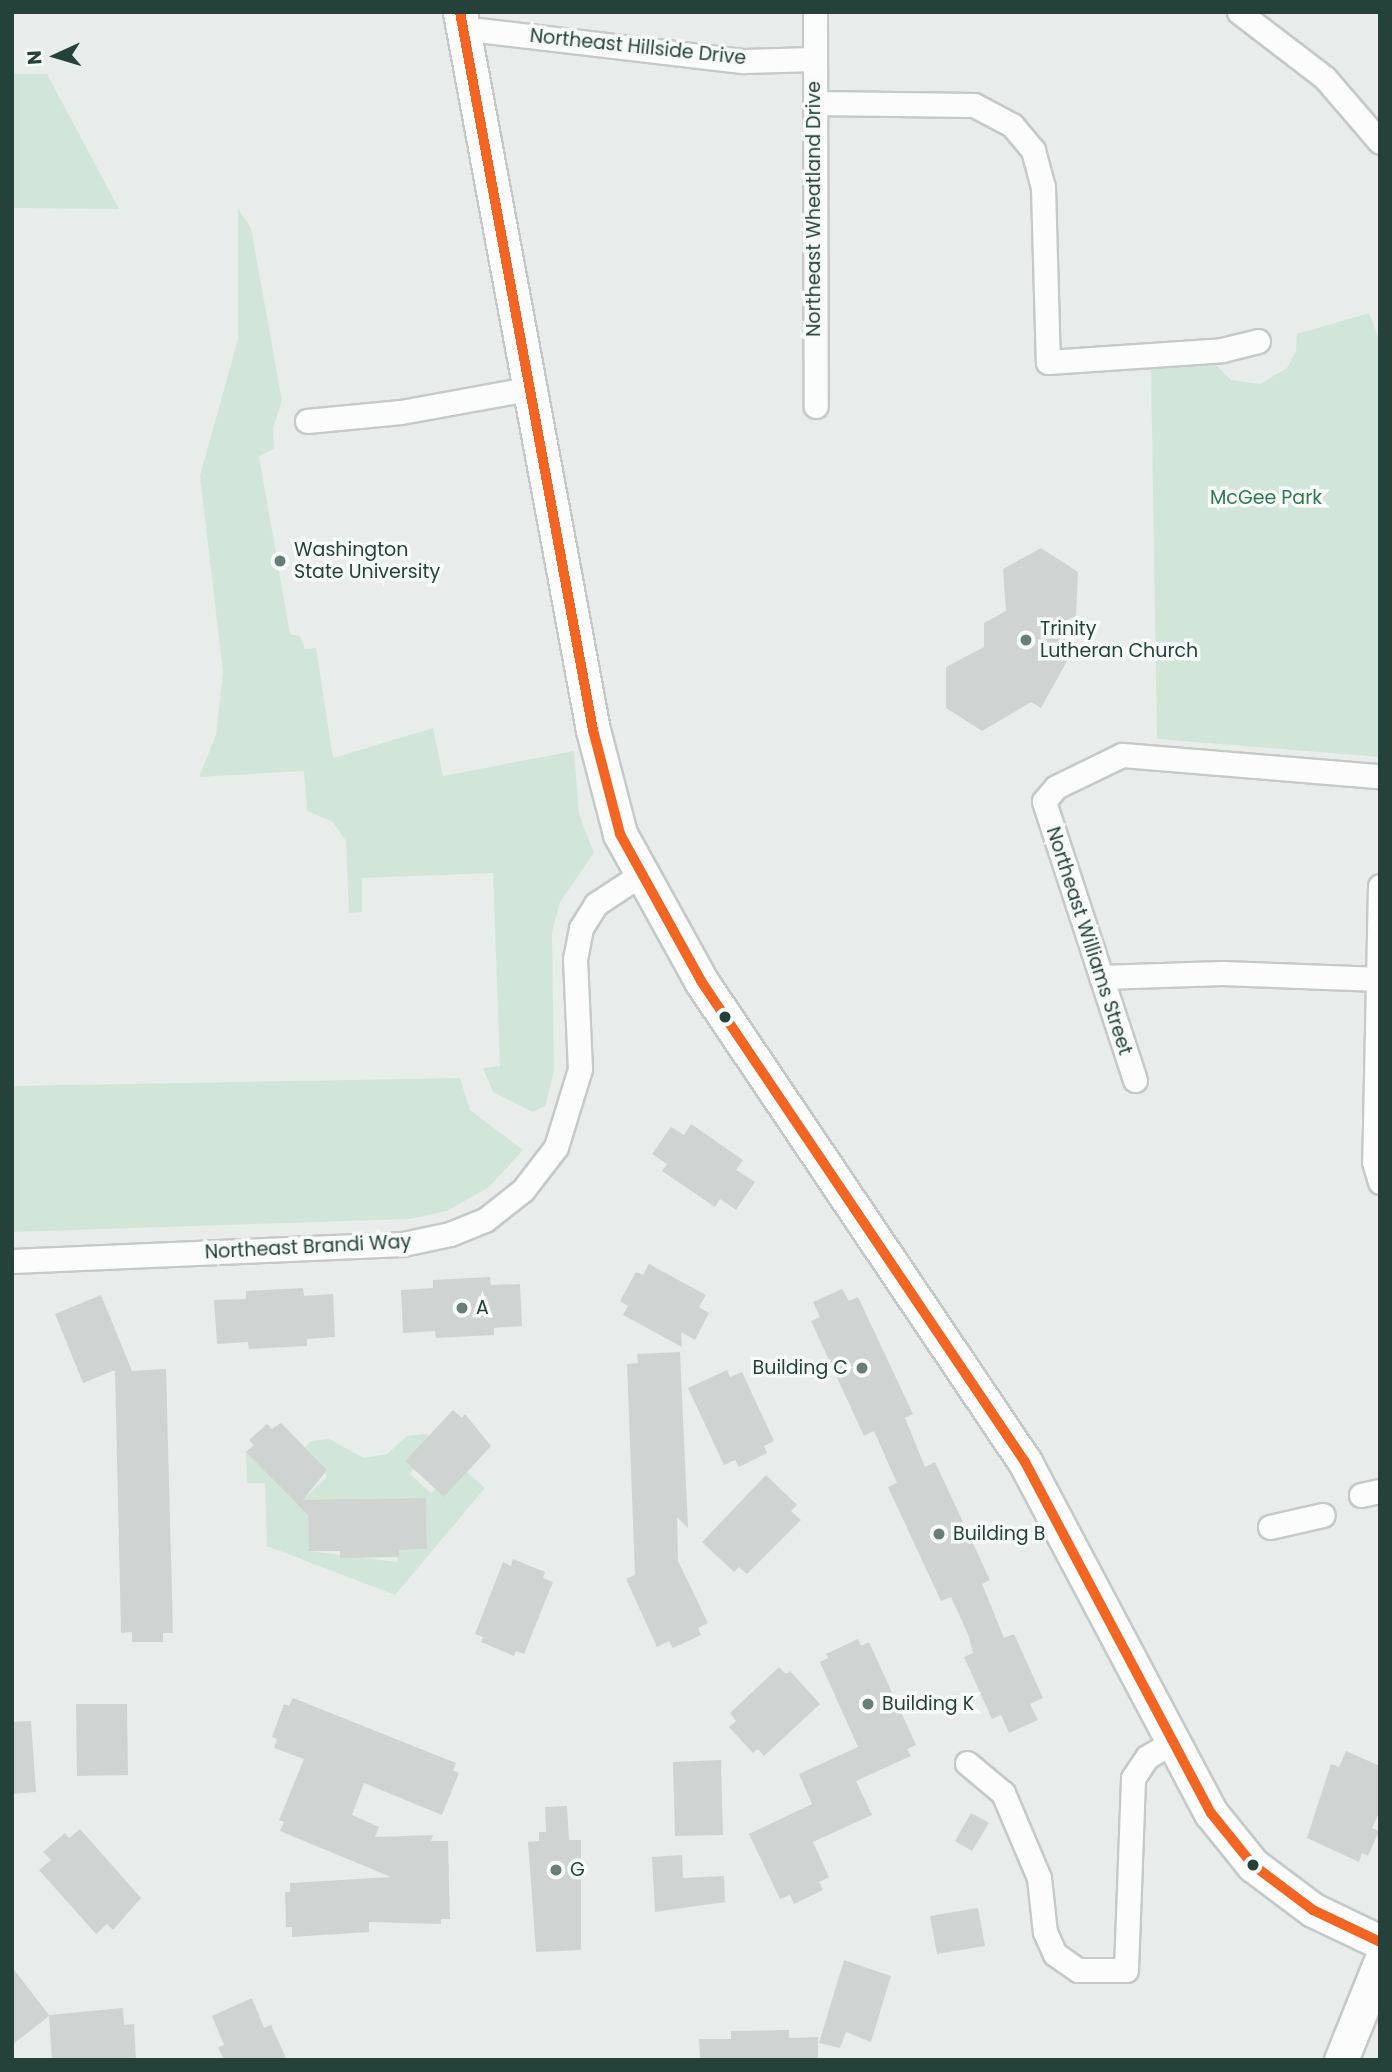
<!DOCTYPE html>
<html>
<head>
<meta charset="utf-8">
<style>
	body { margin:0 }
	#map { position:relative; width:1392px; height:2072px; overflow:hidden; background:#e8edeb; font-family:Poppins,sans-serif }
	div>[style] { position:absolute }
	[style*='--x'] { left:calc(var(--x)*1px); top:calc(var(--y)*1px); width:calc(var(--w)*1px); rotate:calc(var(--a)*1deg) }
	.green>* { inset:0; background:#d1e6d8 }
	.building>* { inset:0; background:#cfd4d2 }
	.roads { filter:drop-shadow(2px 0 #c5cac8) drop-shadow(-2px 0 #c5cac8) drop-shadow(0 2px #c5cac8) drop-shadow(0 -2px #c5cac8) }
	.street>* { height:23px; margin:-11.5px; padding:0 11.5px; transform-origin:11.5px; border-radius:11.5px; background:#fcfcfc }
	.secondary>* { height:33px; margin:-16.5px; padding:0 16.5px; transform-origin:16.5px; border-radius:16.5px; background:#fcfcfc }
	.bus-1>* { height:10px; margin:-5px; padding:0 5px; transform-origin:5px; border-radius:5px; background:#f26522 }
	.dots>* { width:19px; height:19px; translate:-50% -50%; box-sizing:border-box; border:4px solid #f7fbf9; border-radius:50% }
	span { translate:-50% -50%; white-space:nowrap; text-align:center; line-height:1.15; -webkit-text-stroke:7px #f7fbf9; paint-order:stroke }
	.street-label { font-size:19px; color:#24423a }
	.park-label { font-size:19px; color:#2d7a4b }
	.poi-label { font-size:19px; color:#24423a }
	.left { translate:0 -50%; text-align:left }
	.right { translate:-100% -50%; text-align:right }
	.frame { position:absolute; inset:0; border:14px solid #24423a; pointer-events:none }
	.north { position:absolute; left:21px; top:21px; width:70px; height:70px; -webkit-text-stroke:5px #f7fbf9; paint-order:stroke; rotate:266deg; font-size:19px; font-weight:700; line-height:28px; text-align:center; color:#24423a }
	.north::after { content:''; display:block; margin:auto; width:24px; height:32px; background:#24423a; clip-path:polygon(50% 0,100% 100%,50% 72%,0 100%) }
</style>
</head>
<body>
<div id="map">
	<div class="green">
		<i style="clip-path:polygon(12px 74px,47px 74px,119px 209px,12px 208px)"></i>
		<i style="clip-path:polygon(238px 209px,251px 228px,282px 401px,273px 428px,274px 449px,259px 456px,290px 634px,300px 636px,305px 649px,316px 648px,333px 758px,433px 728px,443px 776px,574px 751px,579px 814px,594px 853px,560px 902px,552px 933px,554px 1072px,545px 1106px,533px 1112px,493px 1092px,483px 1068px,500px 1066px,493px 873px,362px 878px,362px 912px,349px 913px,346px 841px,333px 822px,307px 811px,304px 771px,199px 777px,216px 735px,223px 672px,200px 476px,238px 339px)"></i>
		<i style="clip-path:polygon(1369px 313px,1380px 341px,1380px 757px,1157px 739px,1151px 367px,1211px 360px,1231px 380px,1260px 384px,1287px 368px,1296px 351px,1297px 334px)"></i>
		<i style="clip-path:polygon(460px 1078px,470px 1110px,523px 1150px,489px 1187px,447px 1211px,409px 1219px,12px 1232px,12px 1086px)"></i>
		<i style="clip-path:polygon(evenodd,425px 1434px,429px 1435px,406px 1461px,414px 1469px,410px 1474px,431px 1493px,436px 1488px,445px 1496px,467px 1472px,485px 1488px,395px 1595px,267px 1546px,265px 1483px,247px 1483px,246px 1452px,294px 1501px,302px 1493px,306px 1497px,326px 1478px,326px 1470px,305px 1447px,311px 1441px,329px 1439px,364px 1458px,387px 1454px,407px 1436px,425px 1434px,426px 1507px,427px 1549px,399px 1550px,397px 1562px,309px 1551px,308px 1508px,426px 1507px)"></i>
	</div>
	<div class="building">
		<i style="clip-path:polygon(1041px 548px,1078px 572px,1076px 616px,1046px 629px,1077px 643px,1041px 708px,1031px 702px,982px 731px,946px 708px,946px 667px,984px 647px,984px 623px,1006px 611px,1003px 569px)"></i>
		<i style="clip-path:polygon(691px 1124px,743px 1160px,736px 1170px,755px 1182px,736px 1210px,720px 1199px,715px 1207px,662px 1171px,667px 1164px,652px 1154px,671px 1127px,684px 1135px)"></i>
		<i style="clip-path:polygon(649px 1264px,706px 1295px,699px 1307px,709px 1313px,695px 1340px,681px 1332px,682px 1347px,623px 1315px,628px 1306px,620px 1301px,636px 1272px,643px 1275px)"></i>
		<i style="clip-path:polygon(490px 1277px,491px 1285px,520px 1284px,522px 1326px,494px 1328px,494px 1335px,436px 1338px,435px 1331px,403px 1333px,401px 1290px,433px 1288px,433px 1280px)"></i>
		<i style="clip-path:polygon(303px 1288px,304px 1296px,333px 1294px,335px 1337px,307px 1339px,307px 1346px,249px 1349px,248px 1342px,217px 1344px,214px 1300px,246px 1299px,246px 1291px)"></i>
		<i style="clip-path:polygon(842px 1289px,849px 1301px,858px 1297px,913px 1414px,905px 1418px,925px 1467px,935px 1462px,990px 1580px,982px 1584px,1004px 1638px,1014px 1634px,1043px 1698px,1030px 1704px,1038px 1720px,1009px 1733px,1001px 1715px,992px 1719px,964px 1657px,973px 1653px,968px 1634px,951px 1597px,941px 1601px,888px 1487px,897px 1483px,874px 1431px,864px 1436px,811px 1321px,820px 1317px,813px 1302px)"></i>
		<i style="clip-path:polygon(101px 1295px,132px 1371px,166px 1369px,173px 1633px,163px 1633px,163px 1642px,132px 1642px,132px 1632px,121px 1633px,115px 1370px,83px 1383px,55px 1314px)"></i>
		<i style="clip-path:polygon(680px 1352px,688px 1528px,677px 1517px,678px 1561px,708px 1623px,698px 1628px,701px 1635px,673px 1648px,669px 1641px,657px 1647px,626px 1579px,635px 1575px,627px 1364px,638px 1363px,637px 1354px)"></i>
		<i style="clip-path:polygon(727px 1370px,730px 1377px,742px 1372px,774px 1441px,764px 1446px,767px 1453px,739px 1467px,735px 1460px,724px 1465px,688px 1388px)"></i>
		<i style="clip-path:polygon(453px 1410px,462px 1418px,465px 1414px,491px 1446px,444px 1497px,405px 1461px)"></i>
		<i style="clip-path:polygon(281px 1423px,327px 1470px,303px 1500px,426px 1498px,427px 1549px,399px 1550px,399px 1557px,340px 1558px,340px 1551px,309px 1551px,308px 1515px,246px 1452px,254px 1445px,249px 1440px,267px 1424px,272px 1429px)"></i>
		<i style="clip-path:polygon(766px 1475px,797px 1505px,791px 1511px,801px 1520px,747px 1574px,739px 1567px,734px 1572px,702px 1542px)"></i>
		<i style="clip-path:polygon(513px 1559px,545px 1572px,543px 1578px,553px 1582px,524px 1654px,516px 1651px,514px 1656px,481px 1642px,483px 1637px,475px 1634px,503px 1562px,511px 1566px)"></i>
		<i style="clip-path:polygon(858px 1639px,861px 1646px,869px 1642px,916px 1745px,907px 1749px,911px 1756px,856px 1781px,872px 1815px,813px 1842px,829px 1877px,819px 1882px,823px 1890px,794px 1904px,790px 1895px,780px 1899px,749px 1834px,812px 1804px,799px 1774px,858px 1747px,820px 1662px,828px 1658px,826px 1654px)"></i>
		<i style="clip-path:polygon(779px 1667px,786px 1674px,790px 1671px,820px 1704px,764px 1756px,758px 1749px,753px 1753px,729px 1727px,736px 1721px,730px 1713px)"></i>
		<i style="clip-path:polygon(293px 1698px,456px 1763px,453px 1770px,459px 1773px,442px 1815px,364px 1783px,352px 1815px,379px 1827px,375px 1837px,433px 1835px,431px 1841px,448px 1841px,450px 1919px,441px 1919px,441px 1924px,369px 1922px,369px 1932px,292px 1937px,292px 1927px,286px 1927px,285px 1892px,290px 1892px,290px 1883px,391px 1877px,280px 1831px,284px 1822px,279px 1820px,304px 1759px,274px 1748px,277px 1739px,272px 1737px,284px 1704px,289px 1706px)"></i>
		<i style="clip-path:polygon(76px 1704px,127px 1704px,128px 1775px,77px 1776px)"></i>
		<i style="clip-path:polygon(31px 1721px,36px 1792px,12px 1794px,12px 1722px)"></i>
		<i style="clip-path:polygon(1346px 1751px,1380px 1766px,1380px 1811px,1372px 1828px,1379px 1831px,1368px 1856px,1362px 1853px,1359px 1862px,1307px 1838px,1331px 1764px,1339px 1767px)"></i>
		<i style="clip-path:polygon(721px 1760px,723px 1835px,675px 1836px,673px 1762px)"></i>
		<i style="clip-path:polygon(567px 1806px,569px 1840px,581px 1840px,581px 1950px,536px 1952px,528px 1842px,539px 1841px,539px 1832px,546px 1832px,545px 1807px)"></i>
		<i style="clip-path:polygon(971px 1813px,989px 1823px,972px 1851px,955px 1841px)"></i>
		<i style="clip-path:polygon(80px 1829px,141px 1898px,113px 1930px,107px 1924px,96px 1934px,39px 1870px,51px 1860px,43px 1852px,65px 1833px,69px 1838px)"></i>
		<i style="clip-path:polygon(682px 1855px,683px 1878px,724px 1876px,725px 1902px,655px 1912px,652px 1857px)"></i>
		<i style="clip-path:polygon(978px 1908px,985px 1946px,937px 1954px,930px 1916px)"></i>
		<i style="clip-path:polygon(844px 1960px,891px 1976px,871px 2042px,846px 2032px,840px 2048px,819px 2043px)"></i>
		<i style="clip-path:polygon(12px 1967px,49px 2015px,123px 2008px,124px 2025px,134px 2024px,136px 2060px,52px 2060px,49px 2016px,12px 2045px)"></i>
		<i style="clip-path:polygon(252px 1998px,264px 2028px,271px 2025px,287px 2060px,224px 2060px,218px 2047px,224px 2045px,212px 2016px)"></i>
		<i style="clip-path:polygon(789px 2030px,789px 2038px,818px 2037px,818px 2060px,700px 2060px,699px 2039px,731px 2039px,731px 2031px)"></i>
	</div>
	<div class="roads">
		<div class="street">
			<i style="--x:815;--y:12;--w:394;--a:89.9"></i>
			<i style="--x:1239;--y:12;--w:108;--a:37.5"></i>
			<i style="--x:1325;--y:78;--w:84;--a:49.3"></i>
			<i style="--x:461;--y:28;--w:285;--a:6.7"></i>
			<i style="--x:744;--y:61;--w:70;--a:-1.6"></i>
			<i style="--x:816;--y:103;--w:158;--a:0.7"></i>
			<i style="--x:974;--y:105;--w:43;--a:27.8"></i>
			<i style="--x:1012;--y:125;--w:33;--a:50"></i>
			<i style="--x:1033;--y:150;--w:38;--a:75"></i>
			<i style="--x:1043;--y:187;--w:175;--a:88.4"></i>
			<i style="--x:1048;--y:362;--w:174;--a:-3.9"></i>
			<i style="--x:1222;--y:350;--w:37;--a:-14"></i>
			<i style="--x:307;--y:421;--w:94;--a:-5.5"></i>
			<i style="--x:401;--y:412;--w:128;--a:-10.3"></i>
			<i style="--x:1380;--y:886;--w:276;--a:91.2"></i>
			<i style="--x:1374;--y:1162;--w:21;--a:73"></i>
			<i style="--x:1101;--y:977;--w:121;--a:-1.9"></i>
			<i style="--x:1222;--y:973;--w:158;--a:2.2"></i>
			<i style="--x:1135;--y:1080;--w:293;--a:-108.1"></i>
			<i style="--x:1044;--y:801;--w:18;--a:-49"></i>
			<i style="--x:1056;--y:787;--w:73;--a:-25.9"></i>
			<i style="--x:1122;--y:755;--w:259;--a:4.7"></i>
			<i style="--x:12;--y:1261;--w:391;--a:-2.5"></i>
			<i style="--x:403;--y:1244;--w:48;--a:-12"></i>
			<i style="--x:450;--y:1234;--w:38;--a:-22"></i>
			<i style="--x:485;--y:1220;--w:48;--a:-38.3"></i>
			<i style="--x:523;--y:1190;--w:54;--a:-52.5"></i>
			<i style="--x:556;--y:1147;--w:82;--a:-72.9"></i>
			<i style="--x:580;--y:1069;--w:110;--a:-92.6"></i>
			<i style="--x:575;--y:959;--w:32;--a:-79"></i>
			<i style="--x:581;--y:928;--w:28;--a:-58"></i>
			<i style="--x:596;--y:904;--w:53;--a:-33.4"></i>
			<i style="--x:1361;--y:1495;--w:19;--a:-12"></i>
			<i style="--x:1270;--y:1527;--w:54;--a:-12.8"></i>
			<i style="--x:967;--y:1763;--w:47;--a:39.8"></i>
			<i style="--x:1003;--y:1793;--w:92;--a:67"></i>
			<i style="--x:1039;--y:1878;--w:54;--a:83.7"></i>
			<i style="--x:1045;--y:1932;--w:24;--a:66"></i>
			<i style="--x:1055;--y:1954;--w:28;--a:35"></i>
			<i style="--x:1078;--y:1970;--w:48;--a:0"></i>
			<i style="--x:1126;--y:1970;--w:192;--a:-87.9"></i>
			<i style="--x:1133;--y:1778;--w:25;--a:-56"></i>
			<i style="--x:1147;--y:1757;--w:28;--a:-30"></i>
		</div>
		<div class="secondary">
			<i style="--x:460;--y:12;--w:730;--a:79.51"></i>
			<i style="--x:593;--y:730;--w:107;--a:75.4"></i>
			<i style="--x:620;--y:834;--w:168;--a:61.1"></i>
			<i style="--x:701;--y:981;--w:580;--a:56.04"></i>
			<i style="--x:1025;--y:1462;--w:397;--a:62.1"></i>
			<i style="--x:1211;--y:1813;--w:67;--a:51.1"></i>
			<i style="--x:1253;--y:1865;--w:75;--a:36.9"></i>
			<i style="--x:1313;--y:1910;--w:74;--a:25.5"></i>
			<i style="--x:1341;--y:2060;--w:105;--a:-68.1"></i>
		</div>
	</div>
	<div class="bus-1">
		<i style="--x:460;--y:12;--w:730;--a:79.51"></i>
		<i style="--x:593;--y:730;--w:107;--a:75.4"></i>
		<i style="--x:620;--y:834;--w:168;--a:61.1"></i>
		<i style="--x:701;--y:981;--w:580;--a:56.04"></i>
		<i style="--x:1025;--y:1462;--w:397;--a:62.1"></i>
		<i style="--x:1211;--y:1813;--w:67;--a:51.1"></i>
		<i style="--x:1253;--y:1865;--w:75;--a:36.9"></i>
		<i style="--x:1313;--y:1910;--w:74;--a:25.5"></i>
	</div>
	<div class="dots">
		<i style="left:280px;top:561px;background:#697e78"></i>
		<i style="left:1026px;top:640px;background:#697e78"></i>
		<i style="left:725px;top:1017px;background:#24423a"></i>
		<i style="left:462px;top:1308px;background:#697e78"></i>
		<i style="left:862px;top:1368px;background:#697e78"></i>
		<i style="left:939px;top:1534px;background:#697e78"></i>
		<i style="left:868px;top:1704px;background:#697e78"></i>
		<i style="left:1253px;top:1865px;background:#24423a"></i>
		<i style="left:556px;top:1870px;background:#697e78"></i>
	</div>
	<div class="street-label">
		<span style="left:638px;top:47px;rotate:6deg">Northeast Hillside Drive</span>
		<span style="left:814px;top:209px;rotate:-90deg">Northeast Wheatland Drive</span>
		<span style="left:1089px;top:941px;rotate:72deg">Northeast Williams Street</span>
		<span style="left:308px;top:1247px;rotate:-3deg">Northeast Brandi Way</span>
	</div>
	<div class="park-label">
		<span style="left:1266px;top:498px">McGee Park</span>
	</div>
	<div class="poi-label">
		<span class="left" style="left:294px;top:561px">Washington<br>State University</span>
		<span class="left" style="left:1040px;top:640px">Trinity<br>Lutheran Church</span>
		<span class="left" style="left:476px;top:1308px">A</span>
		<span class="right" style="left:848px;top:1368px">Building C</span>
		<span class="left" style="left:953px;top:1534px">Building B</span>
		<span class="left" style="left:882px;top:1704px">Building K</span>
		<span class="left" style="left:570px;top:1870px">G</span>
	</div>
	<div class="frame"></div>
	<div class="north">N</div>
</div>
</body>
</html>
